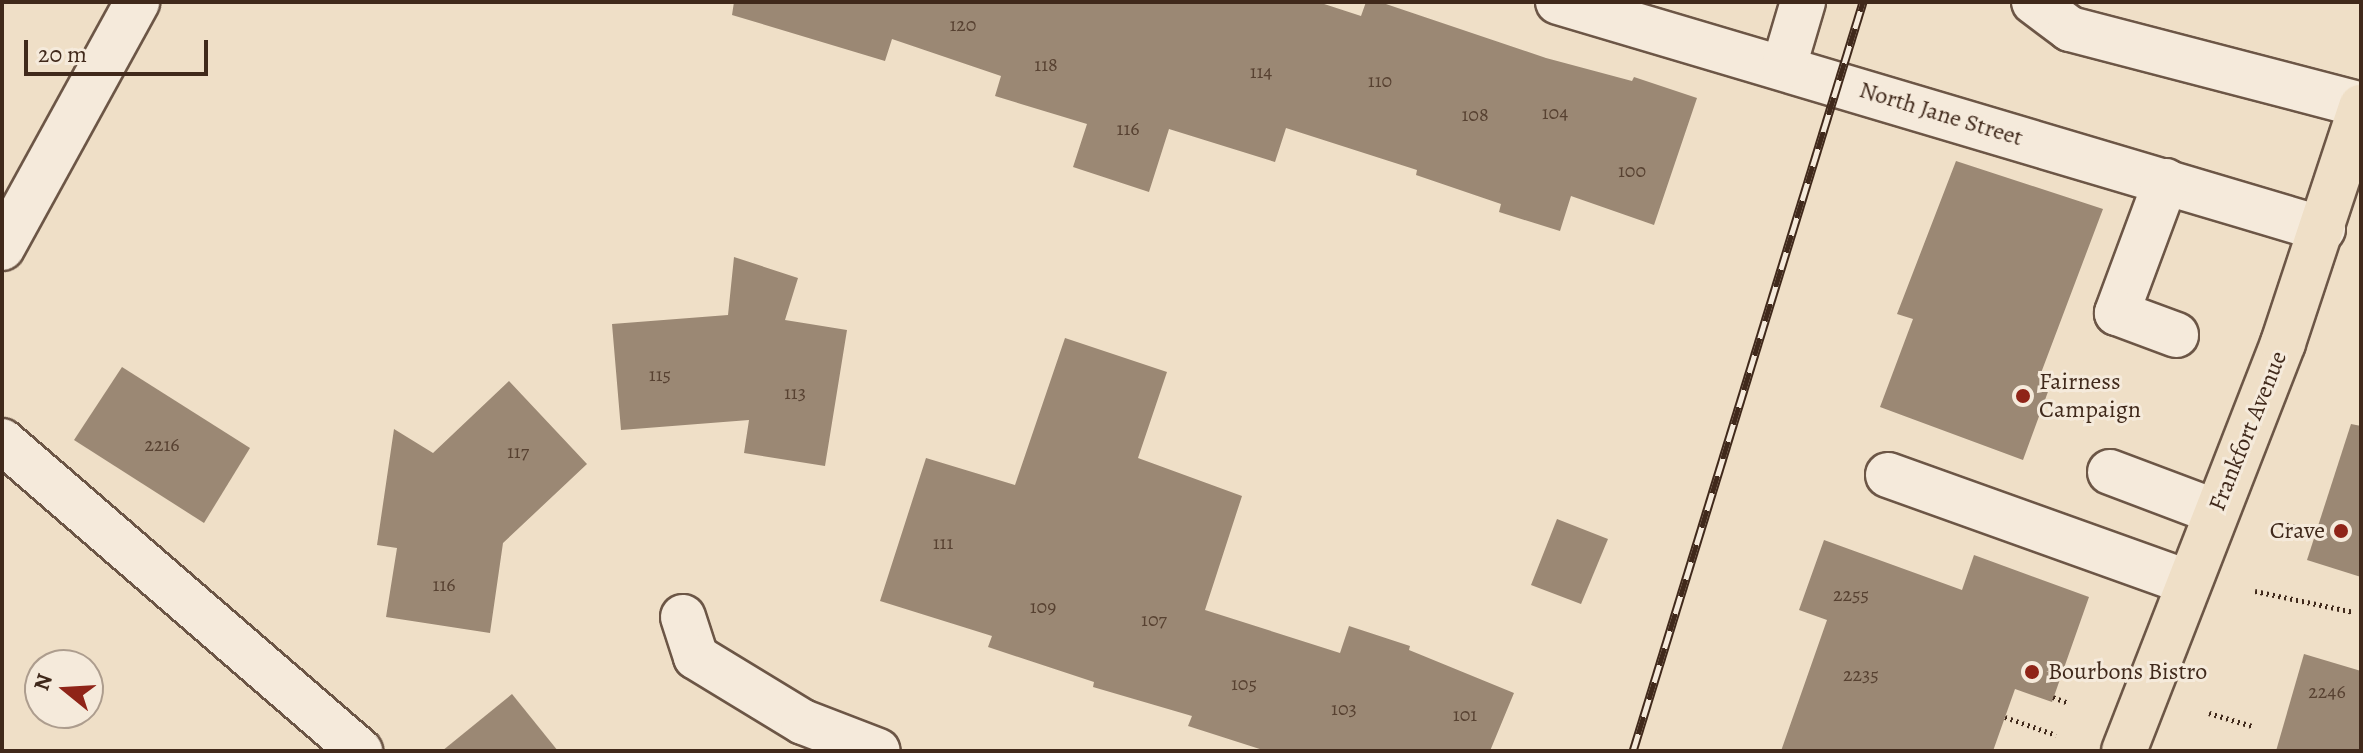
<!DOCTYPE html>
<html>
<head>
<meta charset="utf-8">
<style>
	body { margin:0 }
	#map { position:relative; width:2363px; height:753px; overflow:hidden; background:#efdfc7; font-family:Alegreya,serif }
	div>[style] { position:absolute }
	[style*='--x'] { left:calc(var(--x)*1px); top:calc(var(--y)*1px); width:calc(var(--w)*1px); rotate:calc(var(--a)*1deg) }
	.building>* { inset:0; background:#9b8874 }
	.path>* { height:5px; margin-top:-2.5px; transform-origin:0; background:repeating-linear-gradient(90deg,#40291b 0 2px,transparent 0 6px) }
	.roads { filter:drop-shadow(2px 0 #6c5646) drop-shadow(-2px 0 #6c5646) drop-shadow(0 2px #6c5646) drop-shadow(0 -2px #6c5646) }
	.minor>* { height:44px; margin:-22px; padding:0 22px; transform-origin:22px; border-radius:22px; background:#f5eadb }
	.major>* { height:44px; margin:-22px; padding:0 22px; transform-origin:22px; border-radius:22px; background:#efdfc7 }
	.rail>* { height:9px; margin-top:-4.5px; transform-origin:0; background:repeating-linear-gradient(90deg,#f5eadb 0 18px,#40291b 0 36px); box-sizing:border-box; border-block:2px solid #40291b }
	.dots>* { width:22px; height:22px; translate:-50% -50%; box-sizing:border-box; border:4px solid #f5eadb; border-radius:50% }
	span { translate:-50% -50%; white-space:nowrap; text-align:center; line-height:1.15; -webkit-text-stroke:6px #f5eadb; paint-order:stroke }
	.number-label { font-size:20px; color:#574131 }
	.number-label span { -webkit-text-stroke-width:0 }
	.street-label { font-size:24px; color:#40291b }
	.poi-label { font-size:24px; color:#40291b }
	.left { translate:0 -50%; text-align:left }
	.right { translate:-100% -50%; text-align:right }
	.frame { position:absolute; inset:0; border:4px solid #40291b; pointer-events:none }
	.north { position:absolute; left:24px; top:649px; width:80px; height:80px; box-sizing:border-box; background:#f5eadb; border:2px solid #ad9d8e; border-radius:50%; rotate:288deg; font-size:22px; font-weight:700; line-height:32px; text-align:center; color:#40291b }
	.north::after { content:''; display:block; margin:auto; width:28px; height:36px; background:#8f2418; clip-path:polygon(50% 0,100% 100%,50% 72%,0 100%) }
	.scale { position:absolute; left:24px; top:40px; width:184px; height:36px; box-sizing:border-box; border:4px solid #40291b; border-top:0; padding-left:10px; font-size:24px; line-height:28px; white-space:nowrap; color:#40291b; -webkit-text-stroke:6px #f5eadb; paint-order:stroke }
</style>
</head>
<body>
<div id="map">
	<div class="building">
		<i style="clip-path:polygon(734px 2px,1318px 2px,1361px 16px,1366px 2px,1380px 2px,1546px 58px,1632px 81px,1634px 77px,1697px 98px,1654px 225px,1571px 196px,1560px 231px,1499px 212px,1501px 204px,1416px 175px,1417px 170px,1286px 128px,1275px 162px,1169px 129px,1149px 192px,1073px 167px,1087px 124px,995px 96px,1001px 76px,892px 39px,885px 61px,732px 15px)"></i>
		<i style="clip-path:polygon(1956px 161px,2103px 209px,2041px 373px,2053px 378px,2023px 460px,1880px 407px,1913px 319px,1897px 314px)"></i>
		<i style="clip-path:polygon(734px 257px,798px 278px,785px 320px,847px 330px,825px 466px,744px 453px,749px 420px,621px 430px,612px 324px,728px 315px)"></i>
		<i style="clip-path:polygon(1065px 338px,1167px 372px,1138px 458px,1242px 496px,1205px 610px,1340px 653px,1349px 626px,1410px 646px,1409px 650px,1514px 693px,1490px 751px,1266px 751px,1188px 726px,1192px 716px,1093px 687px,1094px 682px,988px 647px,992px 636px,880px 601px,926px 458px,1015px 485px)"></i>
		<i style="clip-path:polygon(122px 367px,250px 448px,204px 523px,74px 440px)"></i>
		<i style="clip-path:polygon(509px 381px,587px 464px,503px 543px,490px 633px,386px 617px,397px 548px,377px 545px,394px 429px,433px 453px)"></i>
		<i style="clip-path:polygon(2351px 424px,2361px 426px,2361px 577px,2307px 560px)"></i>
		<i style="clip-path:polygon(1557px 519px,1608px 539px,1581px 604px,1531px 585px)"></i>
		<i style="clip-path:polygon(1824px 540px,1962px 590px,1974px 555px,2089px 597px,2052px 702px,2015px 689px,1993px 751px,1781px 751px,1827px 620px,1799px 610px)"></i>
		<i style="clip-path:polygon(2304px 654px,2361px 671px,2361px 751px,2276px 751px)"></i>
		<i style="clip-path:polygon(512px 694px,558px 751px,442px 751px)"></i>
	</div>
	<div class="path">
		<i style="--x:2044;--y:403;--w:51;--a:19.5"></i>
		<i style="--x:2281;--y:523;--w:36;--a:16"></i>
		<i style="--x:2255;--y:591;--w:101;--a:12"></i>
		<i style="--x:2053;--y:697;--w:17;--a:21"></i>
		<i style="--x:2209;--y:713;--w:45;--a:16.8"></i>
		<i style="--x:2005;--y:717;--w:54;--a:19.4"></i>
	</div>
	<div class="roads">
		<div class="minor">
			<i style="--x:1558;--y:2;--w:798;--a:16.53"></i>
			<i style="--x:2034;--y:2;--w:45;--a:36.9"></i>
			<i style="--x:2070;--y:29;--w:301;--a:14.6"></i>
			<i style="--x:1784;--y:66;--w:67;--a:-73.5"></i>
			<i style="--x:2166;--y:181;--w:141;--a:110.4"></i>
			<i style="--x:2117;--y:313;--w:63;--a:20.4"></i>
			<i style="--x:2;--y:248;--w:281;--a:-61.2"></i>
			<i style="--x:2;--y:441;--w:474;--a:40.9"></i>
			<i style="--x:2110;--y:472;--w:113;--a:20.7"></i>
			<i style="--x:1888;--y:475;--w:318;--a:19.7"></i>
			<i style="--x:683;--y:617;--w:42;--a:72"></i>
			<i style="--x:696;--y:657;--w:125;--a:31.3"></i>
			<i style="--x:803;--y:722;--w:80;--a:21.1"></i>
		</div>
		<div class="major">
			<i style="--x:2124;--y:751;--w:438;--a:-68.7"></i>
			<i style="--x:2283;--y:343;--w:249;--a:-71.7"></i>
		</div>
	</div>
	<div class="rail">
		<i style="--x:1633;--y:751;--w:784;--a:-72.93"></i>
	</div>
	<div class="dots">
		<i style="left:2023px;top:396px;background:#8f2418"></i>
		<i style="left:2341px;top:531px;background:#8f2418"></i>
		<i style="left:2032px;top:672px;background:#8f2418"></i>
	</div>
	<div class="number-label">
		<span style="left:963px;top:24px">120</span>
		<span style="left:1046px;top:64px">118</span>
		<span style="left:1261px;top:71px">114</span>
		<span style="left:1380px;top:80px">110</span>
		<span style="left:1555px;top:112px">104</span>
		<span style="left:1475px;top:114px">108</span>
		<span style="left:1128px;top:128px">116</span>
		<span style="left:1632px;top:170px">100</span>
		<span style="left:660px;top:374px">115</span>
		<span style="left:795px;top:392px">113</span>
		<span style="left:162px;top:444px">2216</span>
		<span style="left:518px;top:451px">117</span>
		<span style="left:943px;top:542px">111</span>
		<span style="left:444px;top:584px">116</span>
		<span style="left:1851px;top:594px">2255</span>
		<span style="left:1043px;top:606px">109</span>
		<span style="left:1154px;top:619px">107</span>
		<span style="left:1861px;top:674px">2235</span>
		<span style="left:1244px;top:683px">105</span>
		<span style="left:2327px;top:691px">2246</span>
		<span style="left:1344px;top:708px">103</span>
		<span style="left:1465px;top:714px">101</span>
	</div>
	<div class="street-label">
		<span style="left:1941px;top:114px;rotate:17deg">North Jane Street</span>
		<span style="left:2248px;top:431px;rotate:-68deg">Frankfort Avenue</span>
	</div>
	<div class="poi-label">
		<span class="left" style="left:2039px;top:396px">Fairness<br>Campaign</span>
		<span class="right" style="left:2325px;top:531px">Crave</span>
		<span class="left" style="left:2048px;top:672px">Bourbons Bistro</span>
	</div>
	<div class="frame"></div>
	<div class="north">N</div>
	<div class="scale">20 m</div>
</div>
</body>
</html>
